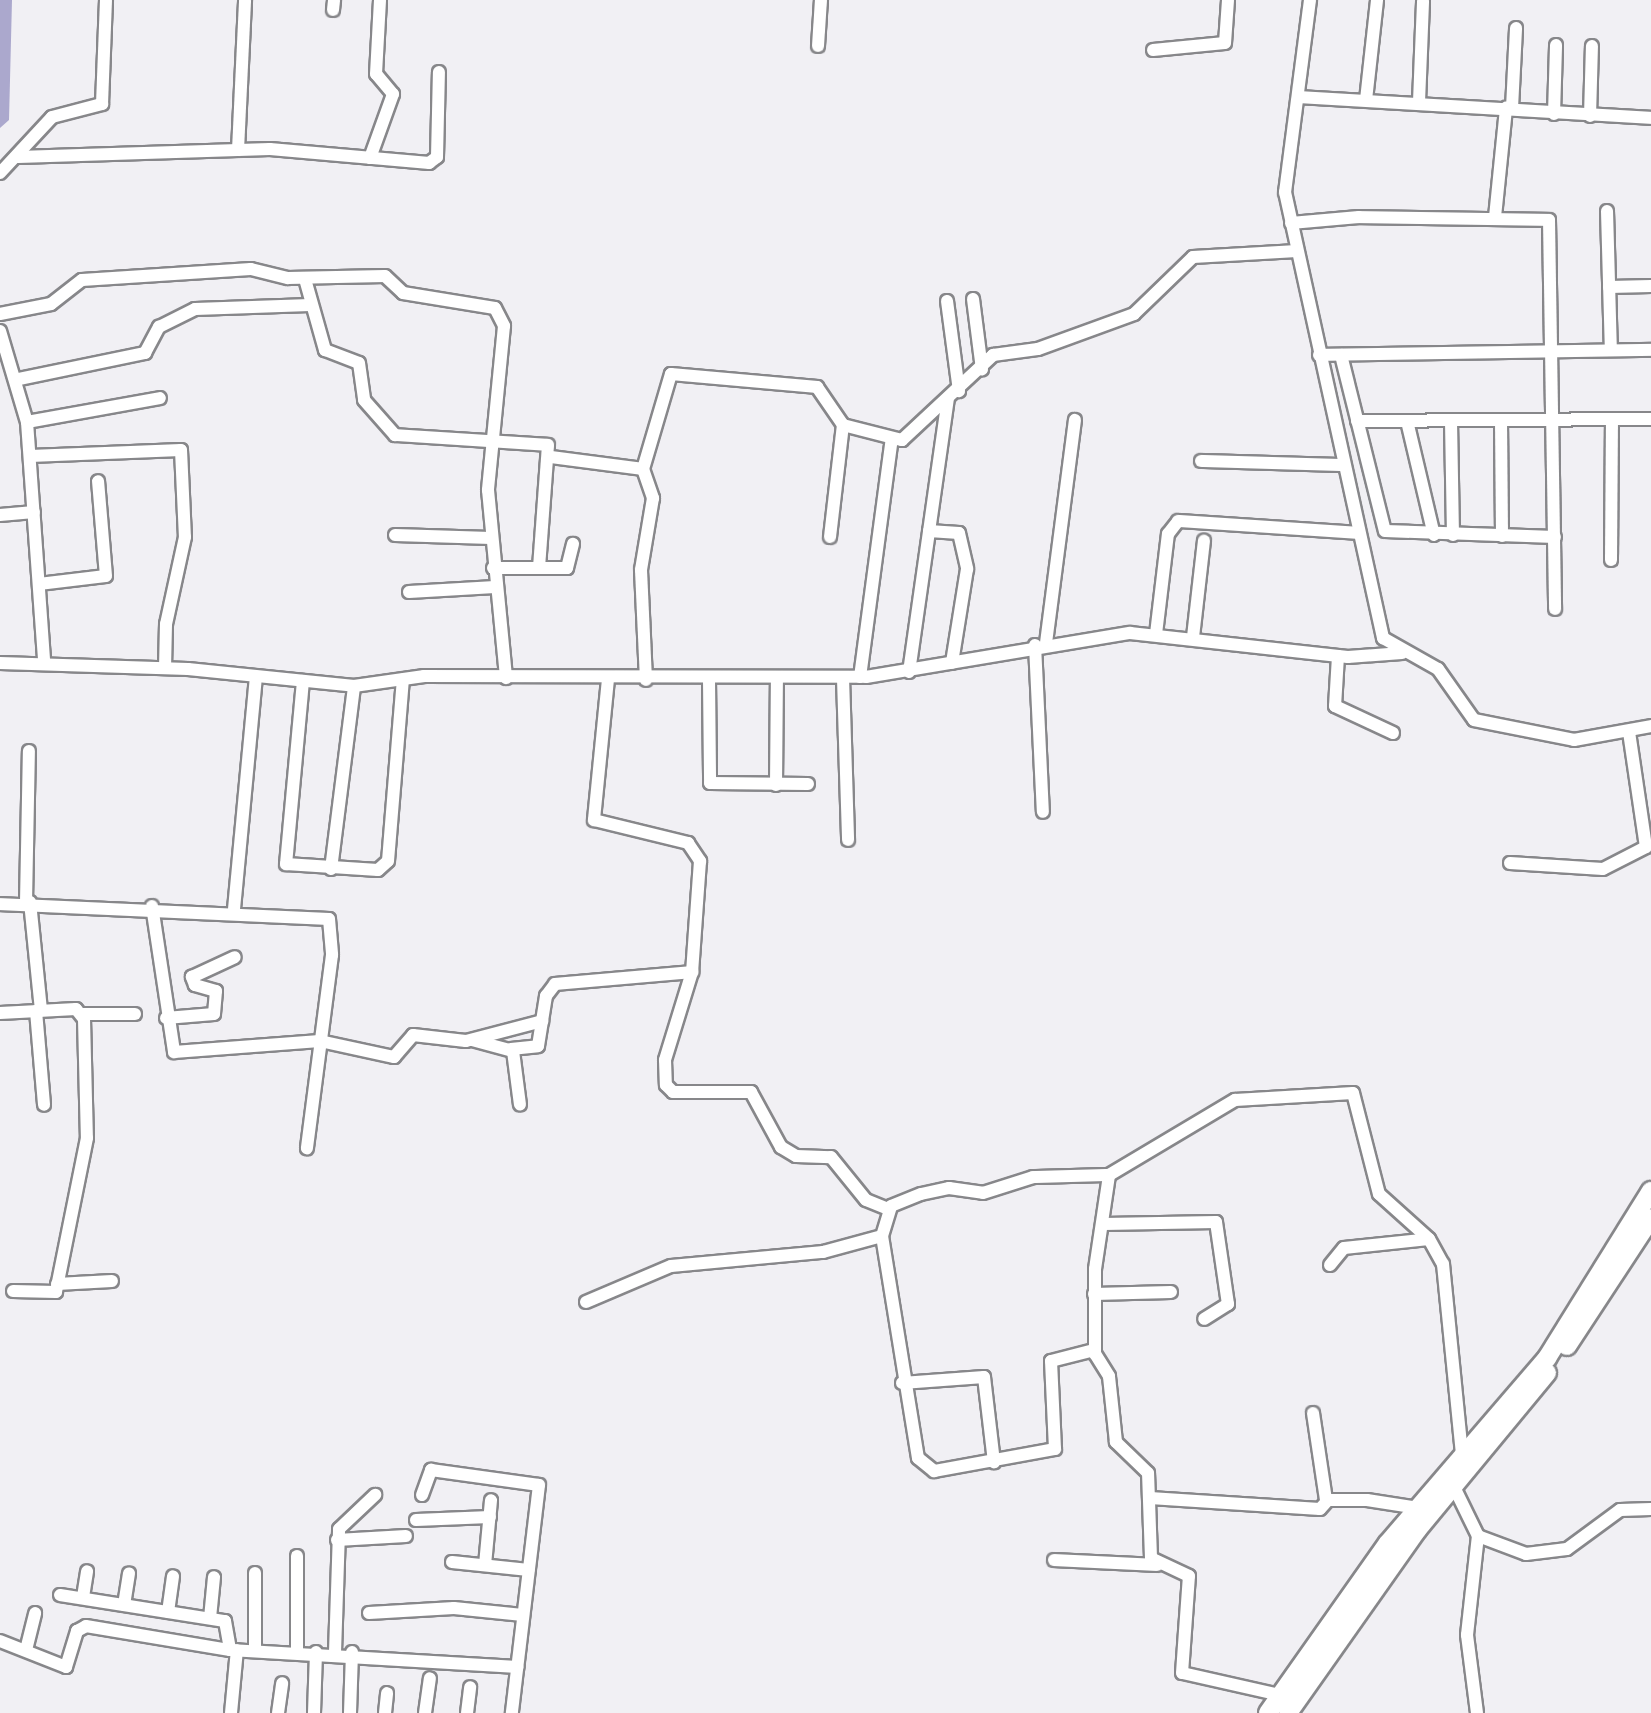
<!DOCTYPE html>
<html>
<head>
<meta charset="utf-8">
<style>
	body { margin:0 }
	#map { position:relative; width:1651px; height:1713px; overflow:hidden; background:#f1f0f4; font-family:Commissioner,sans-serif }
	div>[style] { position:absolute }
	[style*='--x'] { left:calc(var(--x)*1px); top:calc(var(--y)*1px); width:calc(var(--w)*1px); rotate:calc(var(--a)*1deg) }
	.water>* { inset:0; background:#aba8cd }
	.roads { filter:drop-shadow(2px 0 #87878a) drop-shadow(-2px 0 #87878a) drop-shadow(0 2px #87878a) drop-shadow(0 -2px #87878a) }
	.minor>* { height:12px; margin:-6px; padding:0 6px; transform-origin:6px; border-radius:6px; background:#fff }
	.highway>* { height:18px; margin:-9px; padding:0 9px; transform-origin:9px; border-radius:9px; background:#fff }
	span { translate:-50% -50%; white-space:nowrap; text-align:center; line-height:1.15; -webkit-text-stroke:8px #f1f0f4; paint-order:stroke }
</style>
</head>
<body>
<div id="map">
	<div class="water">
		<i style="clip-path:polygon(0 0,12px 0,9px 120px,0 128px)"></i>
	</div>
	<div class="roads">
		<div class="minor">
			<i style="--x:1310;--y:0;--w:194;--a:97.4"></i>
			<i style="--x:1285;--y:192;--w:457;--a:77.6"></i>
			<i style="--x:1383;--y:638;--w:63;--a:29.4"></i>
			<i style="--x:1438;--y:669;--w:62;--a:54.8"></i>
			<i style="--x:1474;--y:720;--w:102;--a:11.3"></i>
			<i style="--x:1574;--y:740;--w:78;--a:-10.3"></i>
			<i style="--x:333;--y:10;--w:10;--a:-84"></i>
			<i style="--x:818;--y:46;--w:46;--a:-86.3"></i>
			<i style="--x:1153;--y:50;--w:72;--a:-5.6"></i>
			<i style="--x:1225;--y:43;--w:43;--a:-86"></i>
			<i style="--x:1300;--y:97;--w:352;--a:3.4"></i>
			<i style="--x:1366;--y:100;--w:101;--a:-83.7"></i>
			<i style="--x:1419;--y:102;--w:101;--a:-87.7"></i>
			<i style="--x:1512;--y:108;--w:80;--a:-87.1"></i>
			<i style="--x:1554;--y:114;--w:69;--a:-88.3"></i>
			<i style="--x:1590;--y:116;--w:70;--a:-88.4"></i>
			<i style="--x:238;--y:150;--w:150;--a:-87.3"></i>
			<i style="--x:18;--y:157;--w:252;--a:-1.8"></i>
			<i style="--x:270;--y:149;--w:160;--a:5"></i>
			<i style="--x:429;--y:163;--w:10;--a:-37"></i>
			<i style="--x:437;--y:157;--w:85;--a:-88.7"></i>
			<i style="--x:370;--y:158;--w:68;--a:-70.2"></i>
			<i style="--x:393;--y:94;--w:26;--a:-130"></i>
			<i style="--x:376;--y:74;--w:74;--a:-86.9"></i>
			<i style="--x:0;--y:173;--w:76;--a:-47.1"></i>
			<i style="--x:52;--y:117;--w:52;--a:-14.6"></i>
			<i style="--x:102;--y:104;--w:104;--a:-87.8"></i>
			<i style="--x:1607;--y:211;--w:139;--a:88.4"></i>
			<i style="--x:1495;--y:217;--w:110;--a:-84.2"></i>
			<i style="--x:1291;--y:223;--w:68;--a:-5"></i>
			<i style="--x:1359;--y:217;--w:190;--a:0.9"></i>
			<i style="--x:1549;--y:220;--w:389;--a:89.1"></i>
			<i style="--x:305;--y:279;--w:74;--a:74.3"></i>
			<i style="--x:325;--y:350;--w:36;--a:21"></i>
			<i style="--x:359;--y:363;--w:37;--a:82"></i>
			<i style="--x:364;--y:400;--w:47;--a:48.5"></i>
			<i style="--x:395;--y:435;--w:153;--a:3.7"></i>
			<i style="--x:548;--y:445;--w:122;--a:94.2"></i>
			<i style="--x:1609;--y:287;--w:42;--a:-1.4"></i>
			<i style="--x:973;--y:299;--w:71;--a:82.7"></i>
			<i style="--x:947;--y:301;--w:91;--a:82.4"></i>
			<i style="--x:0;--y:314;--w:52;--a:-11.1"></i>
			<i style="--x:51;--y:304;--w:39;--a:-38"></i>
			<i style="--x:82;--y:280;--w:169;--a:-3.7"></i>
			<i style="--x:251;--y:269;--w:38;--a:14"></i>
			<i style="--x:288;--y:278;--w:97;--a:-1.2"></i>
			<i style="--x:385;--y:276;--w:25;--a:43"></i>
			<i style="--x:403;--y:293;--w:93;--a:9.3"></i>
			<i style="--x:495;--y:308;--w:20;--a:63"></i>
			<i style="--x:504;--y:326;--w:165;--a:95.6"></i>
			<i style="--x:488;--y:490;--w:189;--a:84.5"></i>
			<i style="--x:0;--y:331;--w:95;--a:73.5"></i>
			<i style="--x:27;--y:422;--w:241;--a:85.9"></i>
			<i style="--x:1319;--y:355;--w:332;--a:-0.9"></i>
			<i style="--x:1341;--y:355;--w:181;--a:76"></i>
			<i style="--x:1385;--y:531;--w:170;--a:2"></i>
			<i style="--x:19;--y:379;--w:129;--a:-11.7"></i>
			<i style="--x:145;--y:353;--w:30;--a:-62"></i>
			<i style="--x:159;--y:327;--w:40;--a:-26.6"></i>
			<i style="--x:195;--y:309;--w:115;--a:-2"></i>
			<i style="--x:1501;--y:420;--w:116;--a:89.5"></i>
			<i style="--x:1357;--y:421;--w:294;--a:-0.4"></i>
			<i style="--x:1407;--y:421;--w:117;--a:76.7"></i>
			<i style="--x:1451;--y:421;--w:114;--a:89"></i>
			<i style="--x:27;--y:422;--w:135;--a:-10.2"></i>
			<i style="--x:30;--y:456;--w:151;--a:-2.3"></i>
			<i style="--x:181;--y:450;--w:87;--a:87.4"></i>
			<i style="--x:185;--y:537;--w:89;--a:102.3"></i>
			<i style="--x:166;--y:624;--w:44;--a:91.3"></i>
			<i style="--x:551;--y:457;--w:93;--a:7.4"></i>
			<i style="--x:1201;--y:461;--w:142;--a:1.6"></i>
			<i style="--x:643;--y:469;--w:99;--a:-73.6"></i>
			<i style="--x:671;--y:374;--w:147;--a:5.1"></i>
			<i style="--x:817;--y:387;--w:46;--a:55.6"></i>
			<i style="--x:843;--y:425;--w:61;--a:14.3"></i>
			<i style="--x:902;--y:440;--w:125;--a:-43"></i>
			<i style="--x:993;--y:355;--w:45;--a:-7.6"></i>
			<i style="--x:1038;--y:349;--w:102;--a:-20"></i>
			<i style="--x:1134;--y:314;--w:82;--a:-44"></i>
			<i style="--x:1193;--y:257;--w:104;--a:-3.3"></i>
			<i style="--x:643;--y:469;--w:31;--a:71"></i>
			<i style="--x:653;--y:498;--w:73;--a:99.5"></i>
			<i style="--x:641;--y:570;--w:110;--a:87.4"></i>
			<i style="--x:0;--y:515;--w:34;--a:-5"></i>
			<i style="--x:929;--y:531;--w:30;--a:4"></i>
			<i style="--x:959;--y:533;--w:37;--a:77"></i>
			<i style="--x:967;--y:569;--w:95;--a:99.1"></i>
			<i style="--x:395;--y:535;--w:96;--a:1.8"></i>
			<i style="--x:830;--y:537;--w:113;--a:-83.4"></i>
			<i style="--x:1611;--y:560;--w:140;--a:-89.6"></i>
			<i style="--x:493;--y:568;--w:74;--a:0"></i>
			<i style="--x:567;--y:568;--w:25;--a:-76"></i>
			<i style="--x:39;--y:584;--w:67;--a:-6.8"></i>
			<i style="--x:106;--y:576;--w:95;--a:-94.8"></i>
			<i style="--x:409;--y:592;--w:86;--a:-3.3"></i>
			<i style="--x:1156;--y:634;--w:101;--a:-83.2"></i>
			<i style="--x:1168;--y:534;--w:16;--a:-52"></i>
			<i style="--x:1178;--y:521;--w:180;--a:3.8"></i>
			<i style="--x:1193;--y:637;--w:97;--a:-83.5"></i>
			<i style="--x:1046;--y:643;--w:225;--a:-82.6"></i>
			<i style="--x:1035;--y:645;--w:167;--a:87.3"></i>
			<i style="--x:1338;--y:656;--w:50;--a:93.4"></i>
			<i style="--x:1335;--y:706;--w:64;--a:25"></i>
			<i style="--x:0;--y:663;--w:188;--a:1.8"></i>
			<i style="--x:188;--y:669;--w:167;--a:5.8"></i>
			<i style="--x:354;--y:686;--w:71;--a:-8.1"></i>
			<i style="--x:424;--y:676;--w:442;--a:0.1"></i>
			<i style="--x:866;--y:677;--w:268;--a:-9.5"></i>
			<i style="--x:1130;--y:633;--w:219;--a:6.3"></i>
			<i style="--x:1348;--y:657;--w:54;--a:-4.2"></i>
			<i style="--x:909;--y:672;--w:277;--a:-81.9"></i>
			<i style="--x:860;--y:677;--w:241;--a:-82.4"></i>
			<i style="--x:843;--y:678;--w:162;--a:88.2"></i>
			<i style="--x:608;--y:679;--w:142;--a:95.7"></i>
			<i style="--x:594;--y:820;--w:97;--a:13.7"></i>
			<i style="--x:688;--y:843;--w:22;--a:56"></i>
			<i style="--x:700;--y:861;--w:111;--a:94.1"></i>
			<i style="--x:692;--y:972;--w:92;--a:107.1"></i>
			<i style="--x:665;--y:1060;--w:25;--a:88"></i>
			<i style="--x:666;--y:1085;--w:10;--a:45"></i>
			<i style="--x:673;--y:1092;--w:78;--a:0"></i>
			<i style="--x:751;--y:1092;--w:63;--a:61.4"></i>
			<i style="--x:781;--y:1147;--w:17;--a:31"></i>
			<i style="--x:796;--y:1156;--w:35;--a:2"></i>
			<i style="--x:831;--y:1157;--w:55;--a:50.9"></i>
			<i style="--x:866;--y:1200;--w:24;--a:22"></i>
			<i style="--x:709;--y:680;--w:103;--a:89.4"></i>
			<i style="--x:710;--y:783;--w:98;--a:0.6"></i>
			<i style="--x:303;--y:681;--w:184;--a:95.3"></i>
			<i style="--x:286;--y:864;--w:92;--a:3.7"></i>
			<i style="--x:378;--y:870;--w:13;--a:-42"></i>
			<i style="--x:388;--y:861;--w:182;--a:-85.3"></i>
			<i style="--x:776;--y:785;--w:105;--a:-89.5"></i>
			<i style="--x:1510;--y:863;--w:93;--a:3.7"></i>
			<i style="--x:1603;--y:869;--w:48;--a:-27.1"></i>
			<i style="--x:1646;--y:847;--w:116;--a:-98.4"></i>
			<i style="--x:331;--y:869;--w:184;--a:-82.8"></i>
			<i style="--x:26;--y:902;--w:151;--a:-88.9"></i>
			<i style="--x:30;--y:902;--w:109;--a:84.2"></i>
			<i style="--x:0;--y:904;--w:329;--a:2.6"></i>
			<i style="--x:329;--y:919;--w:36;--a:85"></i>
			<i style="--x:332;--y:955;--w:195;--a:97.4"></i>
			<i style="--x:152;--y:906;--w:148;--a:81.4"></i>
			<i style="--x:174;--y:1052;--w:146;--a:-4.3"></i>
			<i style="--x:320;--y:1041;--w:76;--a:12.2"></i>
			<i style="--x:394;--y:1057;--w:29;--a:-49"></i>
			<i style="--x:413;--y:1035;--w:53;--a:6.5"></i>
			<i style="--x:466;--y:1041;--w:79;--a:-14.7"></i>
			<i style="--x:234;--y:909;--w:233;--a:-84.6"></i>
			<i style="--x:36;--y:1011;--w:94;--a:85.1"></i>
			<i style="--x:0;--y:1013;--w:76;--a:-3"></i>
			<i style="--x:76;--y:1009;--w:13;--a:51"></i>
			<i style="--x:84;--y:1019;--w:119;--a:88.6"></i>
			<i style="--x:87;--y:1138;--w:157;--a:101.4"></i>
			<i style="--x:56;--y:1292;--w:43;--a:-178.7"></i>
			<i style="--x:83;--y:1014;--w:52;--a:0"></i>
			<i style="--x:166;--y:1018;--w:48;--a:-4.8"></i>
			<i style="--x:214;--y:1014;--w:23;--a:-85"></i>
			<i style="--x:216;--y:991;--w:22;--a:-164"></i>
			<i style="--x:195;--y:985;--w:9;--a:-111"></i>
			<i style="--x:192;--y:977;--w:47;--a:-24.9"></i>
			<i style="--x:472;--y:1040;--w:42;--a:15"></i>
			<i style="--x:513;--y:1051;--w:54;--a:82.6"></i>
			<i style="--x:511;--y:1049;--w:27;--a:-6"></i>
			<i style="--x:538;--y:1046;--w:51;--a:-80.9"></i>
			<i style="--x:546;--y:996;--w:15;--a:-53"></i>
			<i style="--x:555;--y:984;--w:138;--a:-5"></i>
			<i style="--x:1104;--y:1224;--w:112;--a:-1"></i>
			<i style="--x:1216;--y:1222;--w:83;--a:81.7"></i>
			<i style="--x:1228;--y:1304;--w:28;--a:148"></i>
			<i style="--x:882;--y:1236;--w:31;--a:-73"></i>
			<i style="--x:891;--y:1206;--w:32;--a:-22"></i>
			<i style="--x:921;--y:1194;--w:29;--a:-12"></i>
			<i style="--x:949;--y:1188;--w:34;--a:8"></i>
			<i style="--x:983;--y:1193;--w:52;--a:-17.7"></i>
			<i style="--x:1033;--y:1177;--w:76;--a:-1.5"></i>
			<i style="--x:1330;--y:1265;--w:22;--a:-51"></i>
			<i style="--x:1344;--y:1248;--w:85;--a:-6"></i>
			<i style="--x:57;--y:1284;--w:55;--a:-3.1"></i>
			<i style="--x:1094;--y:1294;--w:77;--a:-1.5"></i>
			<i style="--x:586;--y:1302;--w:92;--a:-23"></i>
			<i style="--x:671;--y:1266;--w:153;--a:-5.3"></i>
			<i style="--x:823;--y:1252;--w:61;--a:-15.2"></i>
			<i style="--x:882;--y:1236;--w:225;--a:80.8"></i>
			<i style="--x:918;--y:1458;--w:21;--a:39"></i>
			<i style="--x:934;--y:1471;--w:123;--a:-10.3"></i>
			<i style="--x:1055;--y:1449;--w:88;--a:-92.6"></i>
			<i style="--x:1051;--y:1361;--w:44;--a:-14.3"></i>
			<i style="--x:902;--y:1383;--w:82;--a:-4.2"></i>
			<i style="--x:984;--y:1377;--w:86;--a:83.3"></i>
			<i style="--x:1313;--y:1413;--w:88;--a:81.5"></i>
			<i style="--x:1454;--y:1487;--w:55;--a:63.9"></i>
			<i style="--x:1478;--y:1536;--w:51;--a:20.6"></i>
			<i style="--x:1526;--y:1554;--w:41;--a:-7"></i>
			<i style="--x:1567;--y:1549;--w:66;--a:-36.3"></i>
			<i style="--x:1620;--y:1510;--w:31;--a:-2"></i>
			<i style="--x:422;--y:1495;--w:27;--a:-70"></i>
			<i style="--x:431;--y:1470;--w:109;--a:7.9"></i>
			<i style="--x:539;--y:1485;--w:230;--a:96.8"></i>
			<i style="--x:1150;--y:1498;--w:170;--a:3.7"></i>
			<i style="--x:1320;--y:1509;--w:12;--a:-48"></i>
			<i style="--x:1328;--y:1500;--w:39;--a:0"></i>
			<i style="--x:1367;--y:1500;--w:52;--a:8.9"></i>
			<i style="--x:416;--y:1520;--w:74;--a:-2.3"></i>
			<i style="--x:337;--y:1540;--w:69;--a:-3.3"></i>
			<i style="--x:297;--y:1556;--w:95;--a:90"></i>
			<i style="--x:1054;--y:1560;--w:103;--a:2.8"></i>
			<i style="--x:452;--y:1562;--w:77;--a:5.9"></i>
			<i style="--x:485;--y:1565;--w:65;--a:-84.7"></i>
			<i style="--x:60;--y:1595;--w:167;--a:9"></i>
			<i style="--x:225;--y:1621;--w:29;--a:80"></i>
			<i style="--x:83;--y:1597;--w:26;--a:-81"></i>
			<i style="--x:124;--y:1605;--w:32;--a:-81"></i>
			<i style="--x:168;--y:1612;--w:36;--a:-82"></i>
			<i style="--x:369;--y:1613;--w:85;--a:-3.4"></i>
			<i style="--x:454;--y:1608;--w:69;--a:5.8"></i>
			<i style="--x:210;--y:1618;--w:41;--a:-84.4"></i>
			<i style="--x:0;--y:1641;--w:71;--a:21.5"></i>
			<i style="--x:66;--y:1667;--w:38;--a:-73"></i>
			<i style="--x:77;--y:1631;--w:10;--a:-29"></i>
			<i style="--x:86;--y:1626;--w:146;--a:9.5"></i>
			<i style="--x:230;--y:1650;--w:288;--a:3.4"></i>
			<i style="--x:26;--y:1650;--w:38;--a:-76"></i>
			<i style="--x:255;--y:1651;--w:78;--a:-90"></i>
			<i style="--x:335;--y:1652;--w:123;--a:-88.1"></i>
			<i style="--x:339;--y:1529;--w:50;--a:-43.4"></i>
			<i style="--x:1280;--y:1695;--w:100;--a:-167.3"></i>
			<i style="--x:1182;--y:1673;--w:97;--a:-85.9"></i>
			<i style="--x:1189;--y:1576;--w:42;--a:-154.7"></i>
			<i style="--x:1151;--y:1558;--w:85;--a:-92"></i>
			<i style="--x:1148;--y:1473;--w:45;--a:-135.9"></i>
			<i style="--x:1116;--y:1442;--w:66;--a:-96.1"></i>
			<i style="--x:1109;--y:1376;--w:26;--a:-122"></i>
			<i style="--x:1095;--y:1354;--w:85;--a:-90"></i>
			<i style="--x:1095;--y:1269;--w:95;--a:-81.5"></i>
			<i style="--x:1109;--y:1175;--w:147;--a:-30.8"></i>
			<i style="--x:1235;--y:1100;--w:118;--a:-3.4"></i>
			<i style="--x:1353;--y:1093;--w:104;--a:75.6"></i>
			<i style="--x:1379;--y:1194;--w:67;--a:42"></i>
			<i style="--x:1429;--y:1239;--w:29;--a:61"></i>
			<i style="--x:1443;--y:1264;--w:193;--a:84.3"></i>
			<i style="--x:231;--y:1713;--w:63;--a:-84.6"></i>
			<i style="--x:278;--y:1713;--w:30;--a:-82"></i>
			<i style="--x:314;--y:1713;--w:61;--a:-88.1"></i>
			<i style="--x:350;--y:1713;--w:61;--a:-88.1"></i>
			<i style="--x:385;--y:1713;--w:20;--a:-84"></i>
			<i style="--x:425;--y:1713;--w:35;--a:-82"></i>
			<i style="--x:467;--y:1713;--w:26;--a:-83"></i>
			<i style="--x:1477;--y:1713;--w:79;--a:-97.3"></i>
			<i style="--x:1467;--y:1635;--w:100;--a:-83.7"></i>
		</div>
		<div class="highway">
			<i style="--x:1567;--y:1346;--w:153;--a:-56.7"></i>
			<i style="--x:1268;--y:1713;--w:208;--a:-54.8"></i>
			<i style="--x:1388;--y:1543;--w:244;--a:-49.3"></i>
			<i style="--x:1547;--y:1358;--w:197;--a:-58.1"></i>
			<i style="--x:1288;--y:1713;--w:224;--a:-54.8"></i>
			<i style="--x:1417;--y:1530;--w:204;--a:-50.4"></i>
		</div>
	</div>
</div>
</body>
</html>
